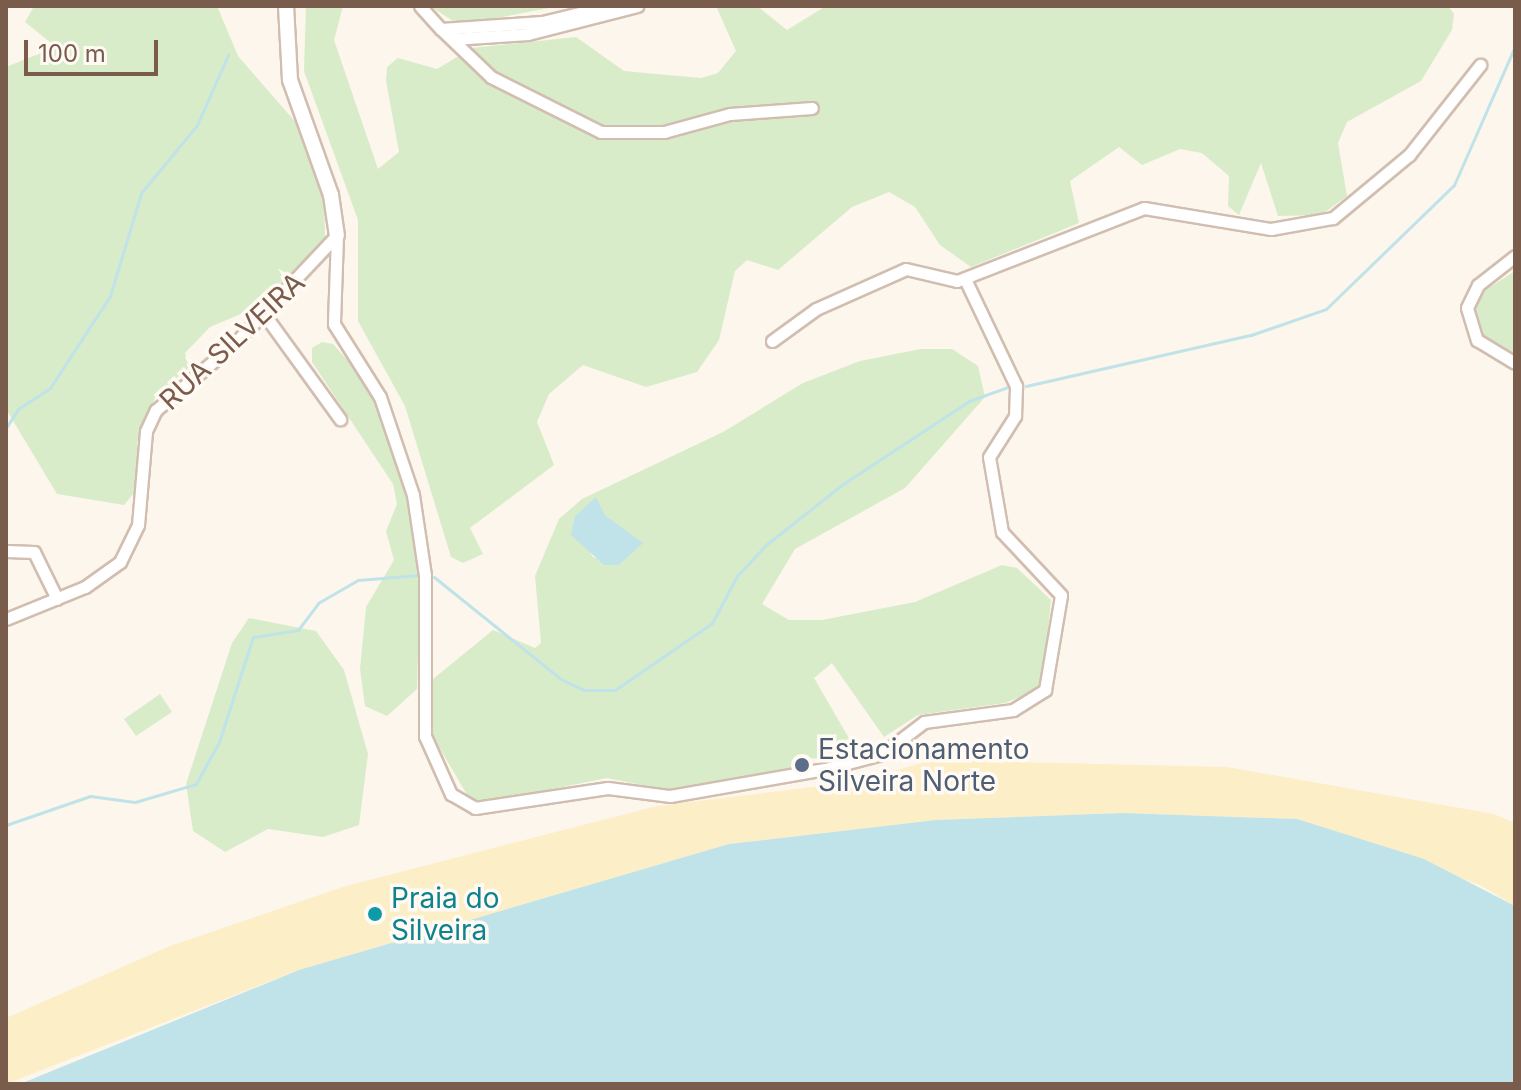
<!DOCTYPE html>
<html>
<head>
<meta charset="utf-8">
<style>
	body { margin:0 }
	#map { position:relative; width:1521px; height:1090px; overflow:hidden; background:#fdf6ec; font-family:Inter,sans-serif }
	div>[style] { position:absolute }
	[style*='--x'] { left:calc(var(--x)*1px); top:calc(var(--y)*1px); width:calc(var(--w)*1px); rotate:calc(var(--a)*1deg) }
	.green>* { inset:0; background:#d8ecc9 }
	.sand>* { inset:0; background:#fcefc7 }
	.water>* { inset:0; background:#bfe3e8 }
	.stream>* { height:3px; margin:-1.5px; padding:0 1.5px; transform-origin:1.5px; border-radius:1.5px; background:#bfe3e8 }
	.roads { filter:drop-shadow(2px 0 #d1beb0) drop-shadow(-2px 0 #d1beb0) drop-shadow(0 2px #d1beb0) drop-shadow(0 -2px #d1beb0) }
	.minor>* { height:11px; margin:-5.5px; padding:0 5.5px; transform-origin:5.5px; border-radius:5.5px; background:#fff }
	.tertiary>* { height:14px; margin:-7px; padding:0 7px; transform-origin:7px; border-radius:7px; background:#fff }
	.dots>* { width:22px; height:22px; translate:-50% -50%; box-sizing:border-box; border:4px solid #fffaf3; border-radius:50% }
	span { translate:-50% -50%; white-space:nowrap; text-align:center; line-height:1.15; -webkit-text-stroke:7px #fffaf3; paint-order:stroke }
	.street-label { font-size:28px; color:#7a5c4d }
	.service-label { font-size:28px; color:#4e5e75 }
	.left { translate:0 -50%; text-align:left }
	.culture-label { font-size:28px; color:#0d838f }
	.frame { position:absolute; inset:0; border:8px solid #7a5c4d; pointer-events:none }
	.scale { position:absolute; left:24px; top:40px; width:134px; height:36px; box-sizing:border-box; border:4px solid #7a5c4d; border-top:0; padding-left:10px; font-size:24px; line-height:28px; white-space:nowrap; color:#7a5c4d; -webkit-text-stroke:6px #fffaf3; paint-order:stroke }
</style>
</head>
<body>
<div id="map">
	<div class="green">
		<i style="clip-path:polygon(34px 6px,217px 6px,238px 56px,298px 125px,324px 188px,325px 239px,255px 308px,210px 327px,185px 353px,190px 367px,156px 395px,137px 443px,137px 489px,124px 505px,57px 494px,6px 409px,6px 67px,56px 47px,25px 22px)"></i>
		<i style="clip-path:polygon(306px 6px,343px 6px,334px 40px,378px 169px,399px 152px,386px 81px,387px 67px,398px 58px,437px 69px,472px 48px,576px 37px,624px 71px,701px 78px,718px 73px,736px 51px,716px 6px,757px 6px,787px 30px,826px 6px,1448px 6px,1454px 14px,1452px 30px,1421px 81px,1347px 122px,1338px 143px,1347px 196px,1321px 215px,1278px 216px,1261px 163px,1239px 215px,1228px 206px,1229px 176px,1202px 153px,1180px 149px,1142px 165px,1119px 147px,1070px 181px,1079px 223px,971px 267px,940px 245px,915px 207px,889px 192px,852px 207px,778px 270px,747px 260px,735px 271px,719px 340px,697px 372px,646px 387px,583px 365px,549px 394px,537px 422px,554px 465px,470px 528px,483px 554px,463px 563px,451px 557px,405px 406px,358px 321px,358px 220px,304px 71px)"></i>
		<i style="clip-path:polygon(430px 6px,560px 6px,459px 25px)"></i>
		<i style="clip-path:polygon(1515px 271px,1515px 354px,1483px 335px,1475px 309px,1484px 291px)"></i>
		<i style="clip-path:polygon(322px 342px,333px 344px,357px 371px,380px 414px,407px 500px,420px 580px,417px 689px,387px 716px,365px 706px,360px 669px,366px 607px,394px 560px,386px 531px,397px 504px,393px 484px,312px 362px,312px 348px)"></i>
		<i style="clip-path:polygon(evenodd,921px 349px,952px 349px,978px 366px,985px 397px,905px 488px,795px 549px,762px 604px,789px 620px,822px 620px,915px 602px,1002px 565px,1017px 568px,1051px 600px,1043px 680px,1033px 691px,1005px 703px,918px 715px,884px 737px,832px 663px,814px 678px,857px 752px,843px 760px,806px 758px,793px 769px,667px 790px,607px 778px,483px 803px,469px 798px,429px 730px,433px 679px,493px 630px,535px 648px,541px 643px,535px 576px,559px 519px,582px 499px,723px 432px,803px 383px,860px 361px,921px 349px,605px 515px,642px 543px,619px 565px,593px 557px,580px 537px,605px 515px)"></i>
		<i style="clip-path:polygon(249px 618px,316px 631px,344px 670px,368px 754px,359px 825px,323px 837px,268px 829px,225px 852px,193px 831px,186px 784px,232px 643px)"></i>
		<i style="clip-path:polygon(160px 694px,172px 712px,136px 736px,124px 719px)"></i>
	</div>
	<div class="sand">
		<i style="clip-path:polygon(931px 760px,1227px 767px,1494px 814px,1515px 823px,1515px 906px,1480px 885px,1297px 819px,1122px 813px,936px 820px,729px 844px,299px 970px,6px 1084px,6px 1018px,170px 946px,346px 886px,657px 806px,861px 781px)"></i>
	</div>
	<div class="water">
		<i style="clip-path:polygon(596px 497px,605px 515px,643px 543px,619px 565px,604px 565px,571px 535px,575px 516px)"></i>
		<i style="clip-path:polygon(1122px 813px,1297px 819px,1424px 859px,1515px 906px,1515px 1084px,20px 1084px,299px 970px,729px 844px,936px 820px)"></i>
	</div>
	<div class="stream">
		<i style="--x:1026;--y:386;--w:231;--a:-12.8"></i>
		<i style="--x:1251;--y:335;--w:79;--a:-19.1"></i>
		<i style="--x:1326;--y:309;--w:178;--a:-44.1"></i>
		<i style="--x:1454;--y:185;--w:152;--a:-66.3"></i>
		<i style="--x:6;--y:428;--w:22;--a:-58"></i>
		<i style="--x:18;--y:409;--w:38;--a:-33"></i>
		<i style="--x:50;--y:388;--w:110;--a:-56.9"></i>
		<i style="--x:110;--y:296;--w:108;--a:-73.2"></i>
		<i style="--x:141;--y:193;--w:88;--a:-50.5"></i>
		<i style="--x:197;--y:125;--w:77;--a:-66.1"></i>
		<i style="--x:6;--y:445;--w:16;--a:90"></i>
		<i style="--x:434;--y:577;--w:163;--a:38.8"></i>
		<i style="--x:561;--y:679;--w:25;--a:26"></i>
		<i style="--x:584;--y:690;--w:31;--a:0"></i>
		<i style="--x:615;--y:690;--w:118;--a:-34.6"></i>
		<i style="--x:712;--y:623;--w:53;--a:-62"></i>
		<i style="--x:737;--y:576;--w:44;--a:-46.8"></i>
		<i style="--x:767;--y:544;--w:97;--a:-38.3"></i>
		<i style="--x:843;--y:484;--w:151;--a:-33.4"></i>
		<i style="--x:969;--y:401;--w:41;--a:-19.7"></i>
		<i style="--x:6;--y:825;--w:89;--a:-19"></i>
		<i style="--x:90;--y:796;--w:45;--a:7.6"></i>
		<i style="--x:135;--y:802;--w:64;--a:-16.4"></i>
		<i style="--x:196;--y:784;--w:48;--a:-61.3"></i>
		<i style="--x:219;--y:742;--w:110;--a:-72.1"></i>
		<i style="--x:253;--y:637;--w:46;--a:-8.8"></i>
		<i style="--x:298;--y:630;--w:34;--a:-53"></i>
		<i style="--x:318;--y:603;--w:46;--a:-29.9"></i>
		<i style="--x:358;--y:580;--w:61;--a:-4.7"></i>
	</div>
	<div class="roads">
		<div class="minor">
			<i style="--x:420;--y:6;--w:31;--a:48"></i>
			<i style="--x:441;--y:29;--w:101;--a:-4"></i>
			<i style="--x:542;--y:22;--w:68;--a:-13.6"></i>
			<i style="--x:441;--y:29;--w:69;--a:43.8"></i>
			<i style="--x:491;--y:77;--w:123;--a:26.6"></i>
			<i style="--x:601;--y:132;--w:63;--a:0"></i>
			<i style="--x:664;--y:132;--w:68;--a:-15.3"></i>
			<i style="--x:730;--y:114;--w:82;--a:-4.2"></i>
			<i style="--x:453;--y:39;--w:75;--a:-3.8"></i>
			<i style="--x:528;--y:34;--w:113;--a:-14.4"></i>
			<i style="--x:337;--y:236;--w:88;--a:92"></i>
			<i style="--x:334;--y:324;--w:86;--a:57.8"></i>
			<i style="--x:380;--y:397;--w:103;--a:71.4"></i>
			<i style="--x:413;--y:495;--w:81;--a:81.5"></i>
			<i style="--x:425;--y:575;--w:161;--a:90"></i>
			<i style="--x:425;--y:736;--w:64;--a:65.9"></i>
			<i style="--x:451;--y:794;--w:28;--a:30"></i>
			<i style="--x:475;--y:808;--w:134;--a:-8.6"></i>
			<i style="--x:608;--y:788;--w:63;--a:7.4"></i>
			<i style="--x:670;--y:796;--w:157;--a:-9.9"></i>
			<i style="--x:825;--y:769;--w:59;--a:-14.7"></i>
			<i style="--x:882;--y:754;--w:53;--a:-37.3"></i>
			<i style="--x:924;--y:722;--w:90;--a:-7.7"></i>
			<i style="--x:1013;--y:710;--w:38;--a:-32"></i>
			<i style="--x:1045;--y:690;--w:96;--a:-80.4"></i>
			<i style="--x:1061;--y:595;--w:86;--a:-133.1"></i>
			<i style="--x:1002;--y:532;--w:76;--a:-99.8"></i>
			<i style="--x:989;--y:457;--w:49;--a:-57.6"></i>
			<i style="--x:1015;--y:416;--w:30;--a:-88"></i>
			<i style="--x:1016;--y:386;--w:119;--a:-115.5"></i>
			<i style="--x:1515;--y:256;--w:47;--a:141.9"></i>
			<i style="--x:1478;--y:285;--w:25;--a:116"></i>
			<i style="--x:1467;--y:308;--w:34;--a:73"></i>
			<i style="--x:1477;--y:340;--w:44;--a:31.2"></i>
			<i style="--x:264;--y:314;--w:130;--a:54.1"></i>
			<i style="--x:772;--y:341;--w:54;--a:-36"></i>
			<i style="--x:816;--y:309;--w:98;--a:-24"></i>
			<i style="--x:906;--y:269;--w:52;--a:13.2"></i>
			<i style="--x:957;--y:281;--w:201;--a:-21.3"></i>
			<i style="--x:1144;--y:208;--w:129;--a:9.4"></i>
			<i style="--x:1271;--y:229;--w:63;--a:-10.1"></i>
			<i style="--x:1333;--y:218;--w:99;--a:-39.7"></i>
			<i style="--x:1409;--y:155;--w:115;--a:-51.7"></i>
			<i style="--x:6;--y:551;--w:28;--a:2"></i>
			<i style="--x:34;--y:552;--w:52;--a:63.9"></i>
			<i style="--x:6;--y:619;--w:85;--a:-22.1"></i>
			<i style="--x:85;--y:587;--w:43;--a:-35.5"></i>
			<i style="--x:120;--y:562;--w:41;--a:-64.1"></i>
			<i style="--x:138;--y:525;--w:94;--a:-85.1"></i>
			<i style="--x:146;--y:431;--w:23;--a:-65"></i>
			<i style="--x:156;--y:410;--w:106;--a:-40.4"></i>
			<i style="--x:237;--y:341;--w:144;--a:-46.7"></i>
		</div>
		<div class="tertiary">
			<i style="--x:286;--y:6;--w:74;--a:86.9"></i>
			<i style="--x:290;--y:80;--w:122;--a:70.4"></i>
			<i style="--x:331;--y:195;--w:41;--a:81.7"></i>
		</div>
	</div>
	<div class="dots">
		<i style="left:802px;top:765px;background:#5c6f8a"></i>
		<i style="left:375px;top:914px;background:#0f9aa8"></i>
	</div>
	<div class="street-label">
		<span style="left:232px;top:341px;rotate:-43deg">RUA SILVEIRA</span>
	</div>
	<div class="service-label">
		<span class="left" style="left:818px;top:765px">Estacionamento<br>Silveira Norte</span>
	</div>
	<div class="culture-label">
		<span class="left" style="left:391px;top:914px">Praia do<br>Silveira</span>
	</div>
	<div class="frame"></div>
	<div class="scale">100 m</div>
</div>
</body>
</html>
